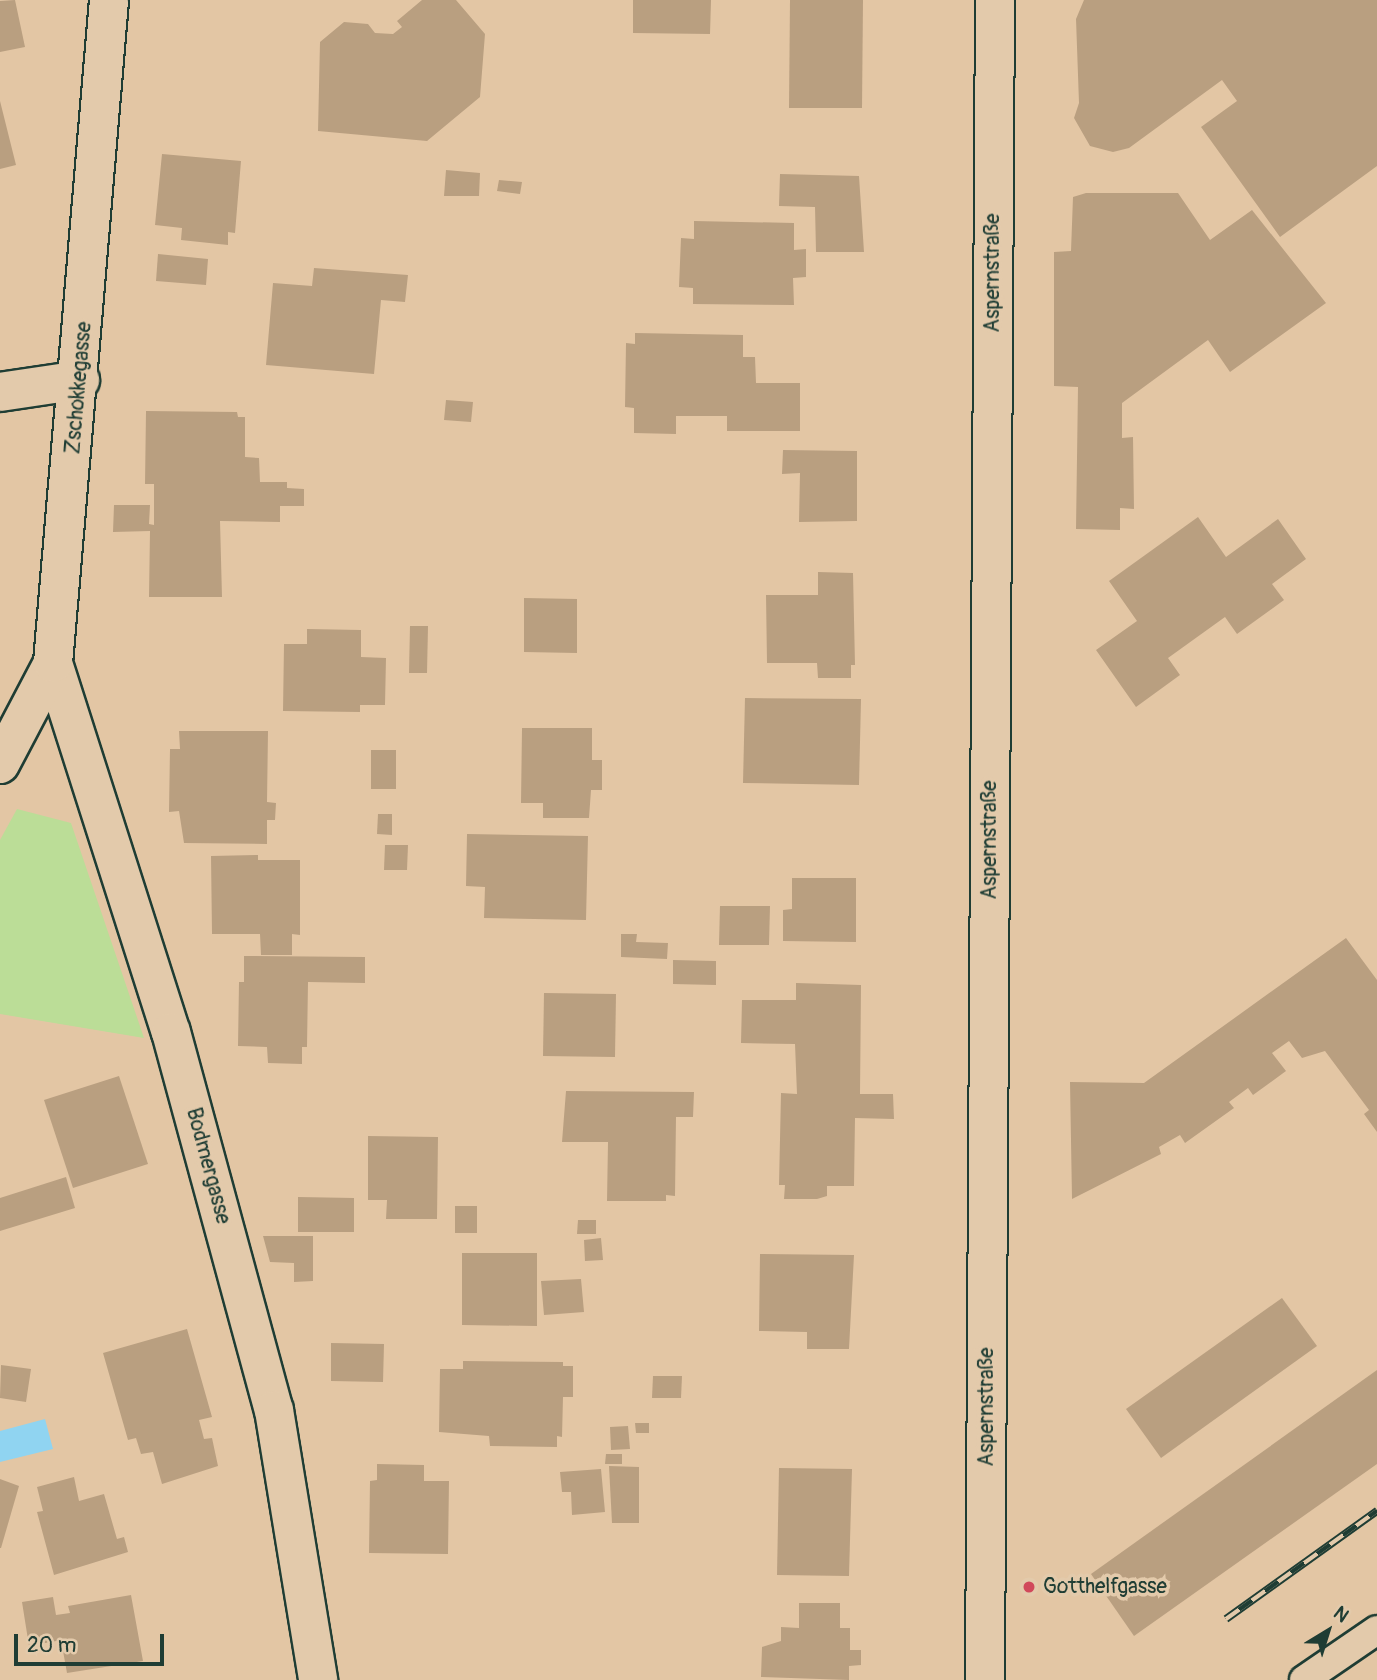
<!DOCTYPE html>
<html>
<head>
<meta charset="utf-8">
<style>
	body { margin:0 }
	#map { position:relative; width:1377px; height:1680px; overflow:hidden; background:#e3c6a4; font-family:Pangolin,sans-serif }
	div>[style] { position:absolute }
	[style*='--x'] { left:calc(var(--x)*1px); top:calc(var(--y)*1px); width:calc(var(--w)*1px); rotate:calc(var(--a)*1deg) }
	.green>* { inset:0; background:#bbdd97 }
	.water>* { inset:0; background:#90d4f1 }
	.building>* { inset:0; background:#b99f80 }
	.roads { filter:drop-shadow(2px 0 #1f3d34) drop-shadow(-2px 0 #1f3d34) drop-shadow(0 2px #1f3d34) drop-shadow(0 -2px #1f3d34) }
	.lane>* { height:28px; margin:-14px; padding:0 14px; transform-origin:14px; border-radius:14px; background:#e3caab }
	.street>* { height:38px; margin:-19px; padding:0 19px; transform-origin:19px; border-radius:19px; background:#e3caab }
	.secondary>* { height:38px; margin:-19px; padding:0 19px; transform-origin:19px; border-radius:19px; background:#e3caab }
	.rail>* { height:8px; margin-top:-4px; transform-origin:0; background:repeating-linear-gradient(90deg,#e3caab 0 16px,#1f3d34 0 32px); box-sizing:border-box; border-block:2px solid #1f3d34 }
	.dots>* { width:19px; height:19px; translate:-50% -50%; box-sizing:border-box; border:4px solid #e3caab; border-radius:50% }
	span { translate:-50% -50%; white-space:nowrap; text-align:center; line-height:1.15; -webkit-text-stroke:7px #e3caab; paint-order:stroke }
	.street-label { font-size:21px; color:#1f3d34 }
	.poi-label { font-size:21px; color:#1f3d34 }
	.left { translate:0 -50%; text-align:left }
	.north { position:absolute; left:1293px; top:1596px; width:70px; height:70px; -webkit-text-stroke:5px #e3caab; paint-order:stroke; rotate:38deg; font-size:19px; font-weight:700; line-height:28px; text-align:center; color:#1f3d34 }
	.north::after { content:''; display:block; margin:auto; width:24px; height:32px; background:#1f3d34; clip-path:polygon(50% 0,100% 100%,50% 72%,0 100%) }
	.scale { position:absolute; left:14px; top:1634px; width:150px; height:32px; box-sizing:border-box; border:4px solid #1f3d34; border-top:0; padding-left:9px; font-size:21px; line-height:24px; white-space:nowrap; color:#1f3d34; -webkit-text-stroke:5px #e3caab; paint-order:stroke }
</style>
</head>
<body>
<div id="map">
	<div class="green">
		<i style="clip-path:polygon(17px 809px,71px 823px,144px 1038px,0 1014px,0 840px)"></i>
	</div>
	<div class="water">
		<i style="clip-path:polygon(45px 1419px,53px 1449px,0 1462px,0 1431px)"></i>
	</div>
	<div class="building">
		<i style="clip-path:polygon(15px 0,25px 47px,0 52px,0 1px)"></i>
		<i style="clip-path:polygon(422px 0,456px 0,485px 34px,480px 97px,427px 141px,318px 131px,320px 42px,344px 22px,368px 24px,375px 33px,393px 34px,402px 27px,397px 21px)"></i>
		<i style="clip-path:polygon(633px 0,711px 0,710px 34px,633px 33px)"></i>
		<i style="clip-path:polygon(790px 0,863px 0,862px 108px,789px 108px)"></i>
		<i style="clip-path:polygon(1084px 0,1377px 0,1377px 166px,1280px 237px,1201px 127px,1237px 101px,1222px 80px,1129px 148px,1113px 152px,1090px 146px,1074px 118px,1079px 103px,1076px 19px)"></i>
		<i style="clip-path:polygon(0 101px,16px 165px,0 169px)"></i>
		<i style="clip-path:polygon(162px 154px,241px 161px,235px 233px,228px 232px,228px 245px,181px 240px,182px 228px,155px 225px)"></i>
		<i style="clip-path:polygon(446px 170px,480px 173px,479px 196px,444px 196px)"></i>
		<i style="clip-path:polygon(780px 174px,859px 176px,864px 252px,816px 252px,815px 207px,779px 206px)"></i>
		<i style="clip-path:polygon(499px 180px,522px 182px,520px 194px,497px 191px)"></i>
		<i style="clip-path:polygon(1086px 193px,1178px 193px,1210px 240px,1252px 210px,1326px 303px,1230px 372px,1208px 340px,1122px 403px,1122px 438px,1133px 437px,1134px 509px,1120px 508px,1120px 530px,1076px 529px,1078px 387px,1054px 386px,1054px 252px,1071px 251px,1073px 197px)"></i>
		<i style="clip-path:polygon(694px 221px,794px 223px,794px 250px,806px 249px,806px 277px,793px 278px,794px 305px,693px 304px,693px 288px,679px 287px,681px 238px,694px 239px)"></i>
		<i style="clip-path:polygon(158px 254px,208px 259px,206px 285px,156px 281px)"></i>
		<i style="clip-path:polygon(314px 268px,408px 275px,405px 302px,381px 300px,374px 374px,266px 365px,273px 283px,312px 286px)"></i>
		<i style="clip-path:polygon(635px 333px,743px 335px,743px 357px,755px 357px,756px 383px,800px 383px,800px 431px,727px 431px,727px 416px,676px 416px,676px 434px,634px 433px,634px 408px,625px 407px,626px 343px,635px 344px)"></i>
		<i style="clip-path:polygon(446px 400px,473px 402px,471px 422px,444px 420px)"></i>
		<i style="clip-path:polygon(146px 411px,237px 412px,238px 417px,245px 417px,245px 457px,259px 458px,260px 482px,287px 482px,287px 488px,304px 489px,304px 506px,280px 506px,280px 522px,220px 521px,222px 597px,149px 597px,150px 531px,113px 532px,114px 505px,150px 505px,149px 524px,154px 525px,154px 484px,145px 484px)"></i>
		<i style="clip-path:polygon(783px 450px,857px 451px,857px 521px,799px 522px,800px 473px,782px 474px)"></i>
		<i style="clip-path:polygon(1198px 517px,1226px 557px,1278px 519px,1306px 559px,1272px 584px,1284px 600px,1237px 634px,1225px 617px,1168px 658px,1180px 675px,1136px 707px,1096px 650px,1137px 621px,1109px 581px)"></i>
		<i style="clip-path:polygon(818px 572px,853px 573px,855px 665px,851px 665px,851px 678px,818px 678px,817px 663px,767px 663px,766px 595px,818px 595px)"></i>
		<i style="clip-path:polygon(524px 598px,577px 599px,577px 653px,524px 652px)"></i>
		<i style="clip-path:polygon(410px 626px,428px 626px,427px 673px,409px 673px)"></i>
		<i style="clip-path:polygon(307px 629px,361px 630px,361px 657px,386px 658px,385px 705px,360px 705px,360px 712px,283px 711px,284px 644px,307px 644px)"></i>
		<i style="clip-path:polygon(745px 698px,861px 699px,859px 785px,743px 783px)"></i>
		<i style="clip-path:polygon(522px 728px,592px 728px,592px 760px,602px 760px,602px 790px,591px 790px,589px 818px,543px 818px,543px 803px,521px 803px)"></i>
		<i style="clip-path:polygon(179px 731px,268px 731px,267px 802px,276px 803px,275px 820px,267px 820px,267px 844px,184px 843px,179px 811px,169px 812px,170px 749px,180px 749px)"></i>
		<i style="clip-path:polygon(371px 750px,396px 750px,396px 789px,371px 789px)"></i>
		<i style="clip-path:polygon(378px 814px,392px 814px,392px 835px,377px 834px)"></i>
		<i style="clip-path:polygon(467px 834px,588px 836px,586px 920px,484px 918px,485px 887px,466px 886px)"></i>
		<i style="clip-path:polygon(385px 845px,408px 845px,407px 870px,384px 870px)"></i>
		<i style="clip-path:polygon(258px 855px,258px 860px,300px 860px,300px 935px,292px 934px,292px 955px,261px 955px,260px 934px,212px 934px,211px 856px)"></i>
		<i style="clip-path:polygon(792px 878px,856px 878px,856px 942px,783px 941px,783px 910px,792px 909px)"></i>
		<i style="clip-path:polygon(720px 906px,770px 906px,769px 945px,719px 945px)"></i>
		<i style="clip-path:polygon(621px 934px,637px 934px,636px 942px,668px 943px,667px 959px,621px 957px)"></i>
		<i style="clip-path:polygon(1346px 938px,1377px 980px,1377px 1132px,1364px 1114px,1369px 1110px,1325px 1051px,1302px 1058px,1289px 1041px,1272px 1053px,1286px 1071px,1253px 1095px,1248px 1088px,1229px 1102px,1234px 1108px,1185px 1143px,1180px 1135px,1159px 1147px,1161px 1154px,1072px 1199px,1070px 1082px,1144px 1083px)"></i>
		<i style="clip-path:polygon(244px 956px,365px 957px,365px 983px,308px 982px,307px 1047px,302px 1047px,302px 1064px,268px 1063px,267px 1047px,238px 1046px,239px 982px,244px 982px)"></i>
		<i style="clip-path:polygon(673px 960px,716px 961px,716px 985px,673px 984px)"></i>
		<i style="clip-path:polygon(796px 983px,861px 985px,860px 1094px,893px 1094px,894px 1119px,855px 1118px,854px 1186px,827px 1186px,827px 1196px,817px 1199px,784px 1199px,785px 1185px,779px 1185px,781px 1093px,797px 1094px,795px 1044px,741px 1043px,742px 1000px,796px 1000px)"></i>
		<i style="clip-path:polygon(544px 993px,616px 994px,615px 1057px,543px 1056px)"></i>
		<i style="clip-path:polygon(119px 1076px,148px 1164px,73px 1188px,44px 1100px)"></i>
		<i style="clip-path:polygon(566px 1091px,694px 1092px,693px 1117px,676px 1117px,675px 1196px,666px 1195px,666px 1201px,607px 1201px,608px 1142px,562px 1142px)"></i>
		<i style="clip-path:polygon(368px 1136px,438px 1137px,437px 1219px,386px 1219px,387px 1200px,368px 1200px)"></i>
		<i style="clip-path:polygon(66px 1177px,75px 1208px,0 1231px,0 1198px)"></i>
		<i style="clip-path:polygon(298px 1197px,354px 1198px,354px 1232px,298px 1232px)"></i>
		<i style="clip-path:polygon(455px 1206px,477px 1206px,477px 1233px,455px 1233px)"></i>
		<i style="clip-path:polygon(578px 1220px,596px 1220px,596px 1234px,577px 1234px)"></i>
		<i style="clip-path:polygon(263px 1236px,313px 1236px,313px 1281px,294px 1282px,294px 1263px,270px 1262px)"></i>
		<i style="clip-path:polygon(601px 1238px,603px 1260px,585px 1261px,584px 1240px)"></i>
		<i style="clip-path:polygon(462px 1253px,537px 1253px,537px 1326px,462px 1325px)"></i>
		<i style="clip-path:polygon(760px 1254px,854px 1255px,849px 1349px,807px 1349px,807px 1332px,759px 1331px)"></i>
		<i style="clip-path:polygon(581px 1279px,584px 1312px,544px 1315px,541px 1281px)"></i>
		<i style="clip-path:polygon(1282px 1298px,1317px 1346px,1161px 1458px,1126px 1409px)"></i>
		<i style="clip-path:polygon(187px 1329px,212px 1417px,199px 1420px,204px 1439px,212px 1438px,218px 1466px,162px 1484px,153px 1452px,141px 1454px,136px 1438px,128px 1440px,103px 1353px)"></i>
		<i style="clip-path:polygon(331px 1343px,384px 1344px,383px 1382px,331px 1381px)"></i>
		<i style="clip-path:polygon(463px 1361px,563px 1362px,563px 1366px,573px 1366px,573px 1397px,563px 1397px,562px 1437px,557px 1436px,557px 1447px,490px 1446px,489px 1436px,439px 1432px,440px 1369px,463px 1369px)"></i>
		<i style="clip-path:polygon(1px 1365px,31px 1369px,26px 1402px,0 1398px)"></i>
		<i style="clip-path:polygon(1377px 1370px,1377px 1464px,1134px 1636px,1091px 1574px)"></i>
		<i style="clip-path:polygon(653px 1376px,682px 1376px,681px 1398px,652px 1398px)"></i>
		<i style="clip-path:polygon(635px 1423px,649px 1423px,649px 1433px,636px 1433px)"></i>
		<i style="clip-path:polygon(628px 1426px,630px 1449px,611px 1450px,610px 1427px)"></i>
		<i style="clip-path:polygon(606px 1454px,622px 1454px,622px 1464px,605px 1464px)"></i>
		<i style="clip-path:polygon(377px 1464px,424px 1465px,424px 1481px,449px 1481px,448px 1554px,369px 1553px,370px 1481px,377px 1480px)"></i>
		<i style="clip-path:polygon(609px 1466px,639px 1467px,639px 1523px,612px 1523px)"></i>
		<i style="clip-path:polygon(779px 1468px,852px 1469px,849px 1576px,777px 1575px)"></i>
		<i style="clip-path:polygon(601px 1469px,605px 1512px,572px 1515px,571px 1492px,562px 1492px,560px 1472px)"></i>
		<i style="clip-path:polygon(74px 1477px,79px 1501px,104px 1494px,117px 1539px,124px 1537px,128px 1552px,54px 1575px,37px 1512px,43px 1511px,37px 1487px)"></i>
		<i style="clip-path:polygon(0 1479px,19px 1486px,1px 1548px,0 1548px)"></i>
		<i style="clip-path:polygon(131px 1595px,143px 1661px,67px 1673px,63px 1651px,68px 1650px,67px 1639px,29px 1646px,22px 1602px,53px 1597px,56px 1615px,70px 1613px,68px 1606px)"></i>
		<i style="clip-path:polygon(799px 1603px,840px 1603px,840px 1628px,850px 1628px,850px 1650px,861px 1650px,861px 1665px,849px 1666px,849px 1680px,761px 1677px,762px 1647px,781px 1641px,781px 1627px,799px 1628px)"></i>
	</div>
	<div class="roads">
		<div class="lane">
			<i style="--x:1304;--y:1680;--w:88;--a:-34.4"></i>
		</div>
		<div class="street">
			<i style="--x:0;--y:392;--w:81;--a:-8.5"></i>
			<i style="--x:53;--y:663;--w:387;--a:72.3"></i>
			<i style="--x:171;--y:1032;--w:392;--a:74.8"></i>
			<i style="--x:274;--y:1410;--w:274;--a:80.7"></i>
			<i style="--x:0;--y:764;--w:114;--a:-62.3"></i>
			<i style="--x:53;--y:663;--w:665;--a:-85.17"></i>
		</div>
		<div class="secondary">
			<i style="--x:985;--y:1680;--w:1680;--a:-89.66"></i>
		</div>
	</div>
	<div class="rail">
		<i style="--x:1226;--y:1619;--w:186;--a:-35.6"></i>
	</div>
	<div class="dots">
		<i style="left:1029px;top:1587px;background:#d1495b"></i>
	</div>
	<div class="street-label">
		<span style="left:993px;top:273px;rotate:-90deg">Aspernstraße</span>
		<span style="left:79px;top:388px;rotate:-85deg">Zschokkegasse</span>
		<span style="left:990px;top:840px;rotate:-90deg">Aspernstraße</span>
		<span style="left:208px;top:1166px;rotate:75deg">Bodmergasse</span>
		<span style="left:987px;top:1407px;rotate:-90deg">Aspernstraße</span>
	</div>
	<div class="poi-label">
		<span class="left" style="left:1043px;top:1587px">Gotthelfgasse</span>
	</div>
	<div class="north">N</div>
	<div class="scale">20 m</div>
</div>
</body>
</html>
